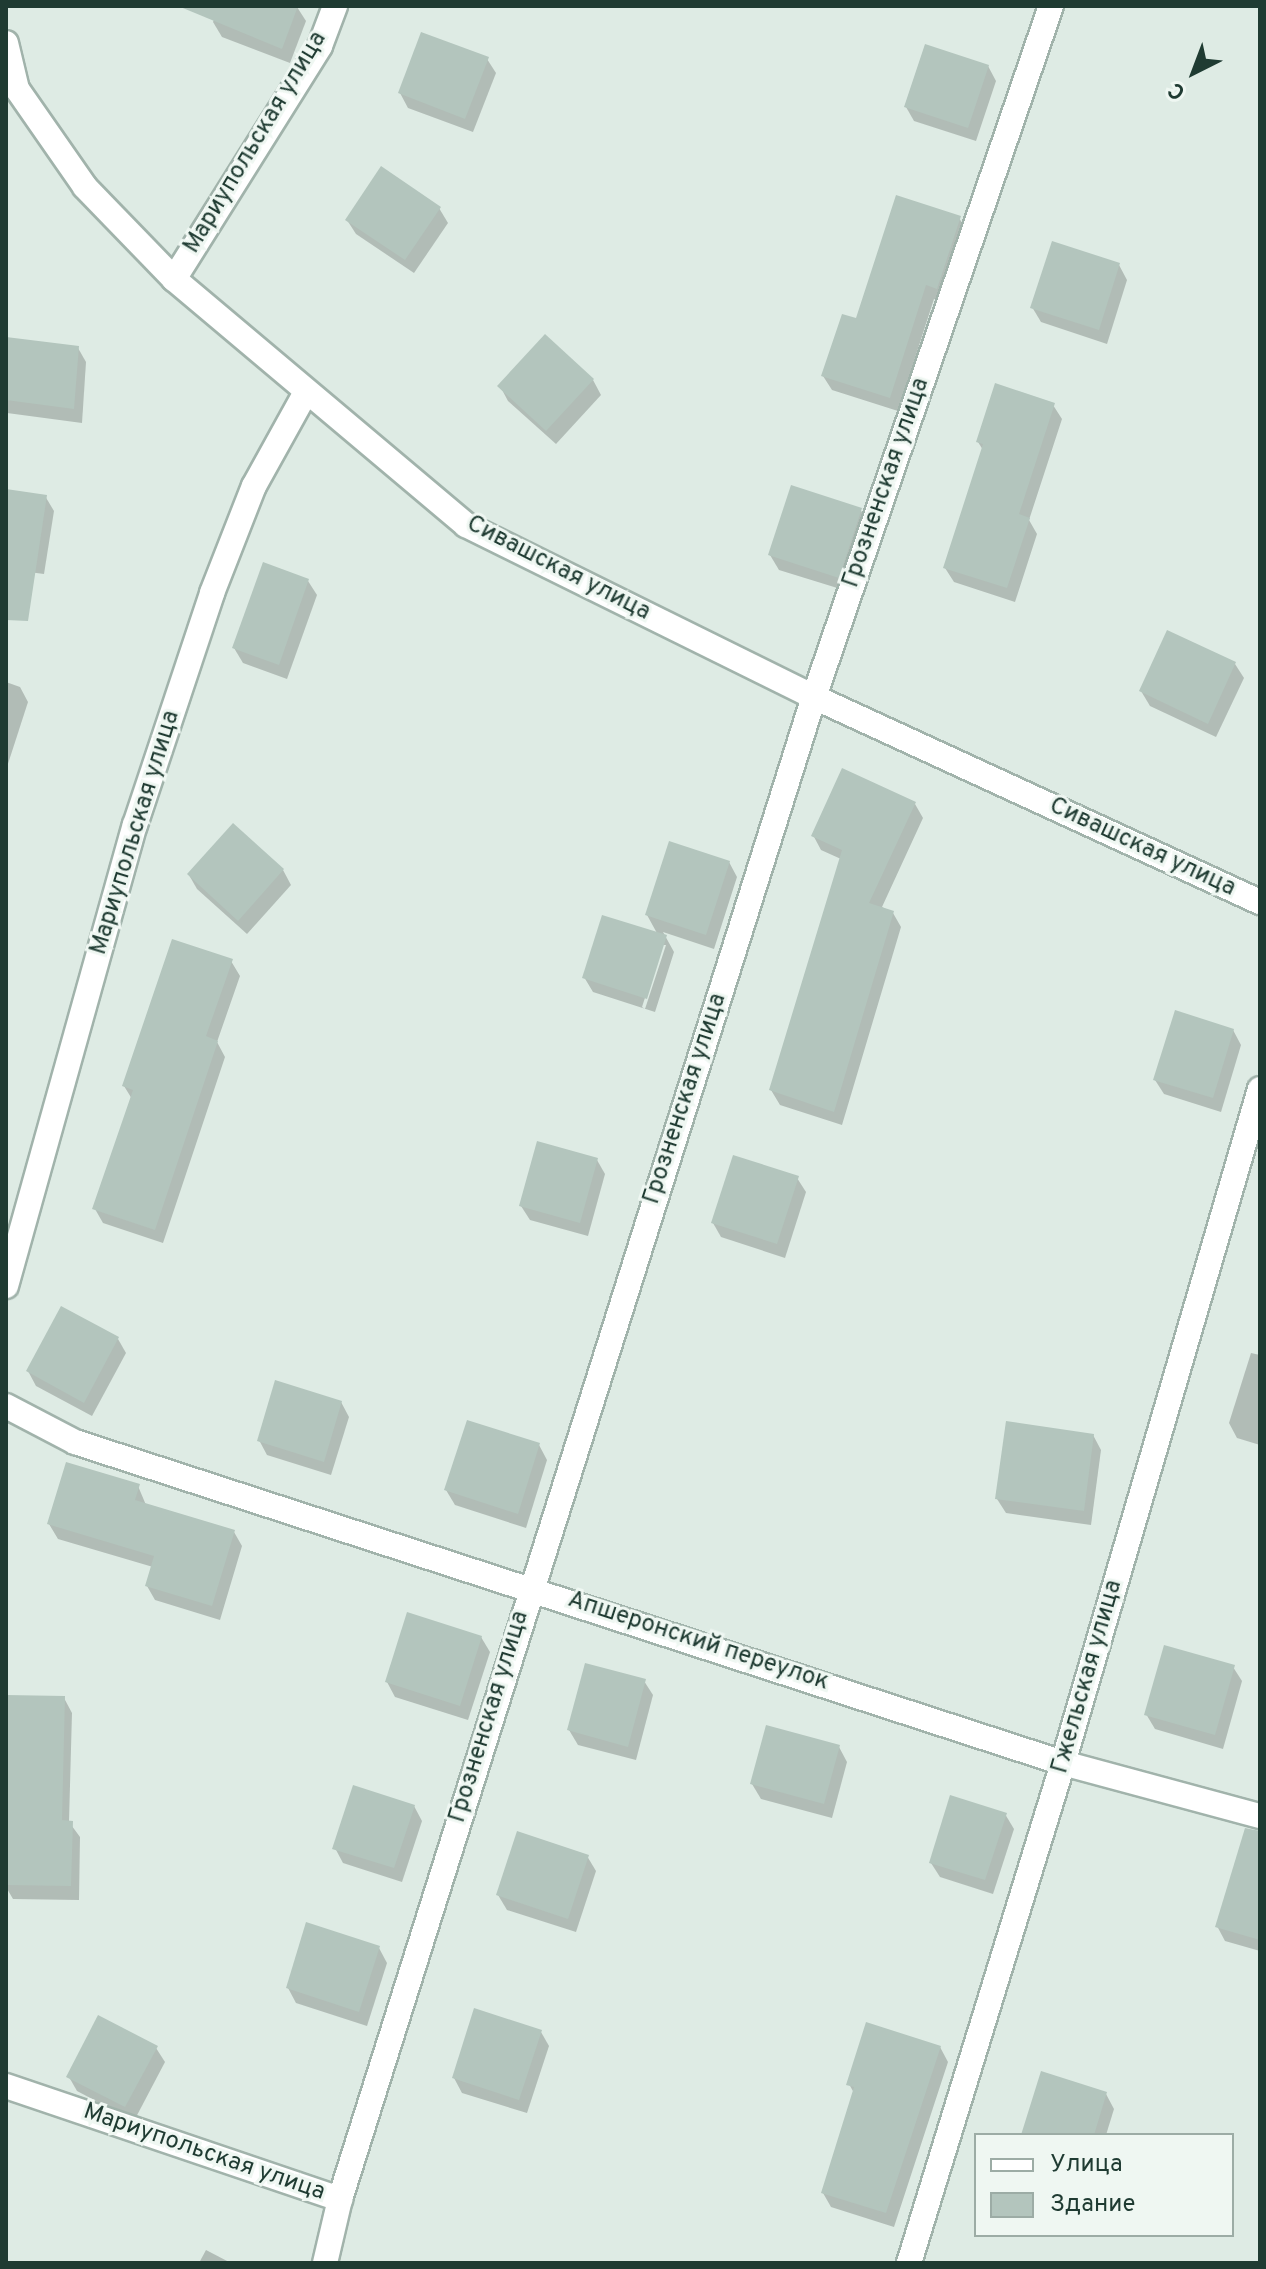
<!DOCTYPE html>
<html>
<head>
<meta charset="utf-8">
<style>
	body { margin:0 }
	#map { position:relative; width:1266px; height:2269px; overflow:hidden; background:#deebe4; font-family:Overpass,sans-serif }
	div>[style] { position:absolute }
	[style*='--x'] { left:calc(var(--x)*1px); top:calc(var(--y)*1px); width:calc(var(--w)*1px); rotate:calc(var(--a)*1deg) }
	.shadow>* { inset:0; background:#0003 }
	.building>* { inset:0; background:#b3c5bd }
	.roads { filter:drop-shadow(2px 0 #a1b3ab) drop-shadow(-2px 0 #a1b3ab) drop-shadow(0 2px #a1b3ab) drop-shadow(0 -2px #a1b3ab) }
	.minor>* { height:24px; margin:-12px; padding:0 12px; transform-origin:12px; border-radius:12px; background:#fff }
	.tertiary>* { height:24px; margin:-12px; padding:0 12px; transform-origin:12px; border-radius:12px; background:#fff }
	span { translate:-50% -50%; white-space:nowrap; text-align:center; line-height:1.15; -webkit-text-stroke:6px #eff7f2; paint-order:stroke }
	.street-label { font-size:24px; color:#1f3b32 }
	.frame { position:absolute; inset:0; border:8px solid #1f3b32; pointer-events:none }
	.legend { position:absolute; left:974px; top:2133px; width:260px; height:104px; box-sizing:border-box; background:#eff7f2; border:2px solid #9caca5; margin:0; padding:10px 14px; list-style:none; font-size:24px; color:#1f3b32 }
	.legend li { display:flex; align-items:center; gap:16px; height:40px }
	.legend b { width:40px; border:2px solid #9caca5 }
	.north { position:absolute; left:1154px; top:32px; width:80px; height:80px; -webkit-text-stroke:6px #eff7f2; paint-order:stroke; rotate:222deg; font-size:22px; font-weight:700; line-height:32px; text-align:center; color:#1f3b32 }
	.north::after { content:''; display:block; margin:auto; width:28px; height:36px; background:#1f3b32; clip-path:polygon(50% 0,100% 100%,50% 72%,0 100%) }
</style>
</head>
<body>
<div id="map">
	<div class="shadow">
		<i style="clip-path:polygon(219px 6px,297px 7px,306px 21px,290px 63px,222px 37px,213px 22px)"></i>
		<i style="clip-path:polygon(487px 59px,496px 73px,473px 132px,408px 108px,400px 93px)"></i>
		<i style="clip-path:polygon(988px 66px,996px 81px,976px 141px,914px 121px,906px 107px)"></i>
		<i style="clip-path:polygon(439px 208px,448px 223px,414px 273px,356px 234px,347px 220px)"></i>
		<i style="clip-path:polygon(959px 218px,968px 232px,945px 302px,934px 299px,898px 411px,832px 390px,823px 376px,857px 321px)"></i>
		<i style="clip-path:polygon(1119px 265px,1127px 280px,1107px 344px,1041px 322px,1032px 307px)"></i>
		<i style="clip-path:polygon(6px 339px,78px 348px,86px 362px,82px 423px,7px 413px)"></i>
		<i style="clip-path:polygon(593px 380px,601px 395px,556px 444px,508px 401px,500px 386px)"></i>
		<i style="clip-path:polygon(1053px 405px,1062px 419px,1029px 520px,1037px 534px,1015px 602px,954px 582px,945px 568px,983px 450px,978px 442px)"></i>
		<i style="clip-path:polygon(6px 491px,45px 496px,54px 511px,44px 574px,6px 569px)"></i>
		<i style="clip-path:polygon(860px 509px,869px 524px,847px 591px,779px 570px,770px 555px)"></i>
		<i style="clip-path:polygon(308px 581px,317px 595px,287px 679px,243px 663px,234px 648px)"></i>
		<i style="clip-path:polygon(1235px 664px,1244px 678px,1216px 737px,1150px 706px,1141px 691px)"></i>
		<i style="clip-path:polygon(6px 682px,20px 687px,28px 702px,6px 770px)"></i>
		<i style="clip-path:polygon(915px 804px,923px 818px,882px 907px,893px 913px,901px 927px,842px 1125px,780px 1105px,771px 1090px,841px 859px,821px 850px,813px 835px)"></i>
		<i style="clip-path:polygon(233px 826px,283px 870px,291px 885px,247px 934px,197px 889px,189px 875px)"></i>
		<i style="clip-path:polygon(evenodd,729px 862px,737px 877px,714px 949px,663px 932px,674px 952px,655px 1012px,593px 992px,584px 977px,658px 935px,647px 915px,729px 862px,662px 945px,666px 945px,645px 1009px,642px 1007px,662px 945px)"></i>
		<i style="clip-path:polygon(231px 961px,240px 976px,217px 1042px,225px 1057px,163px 1243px,103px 1223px,95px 1209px,132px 1099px,124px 1086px)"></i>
		<i style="clip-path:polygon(1233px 1030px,1241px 1045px,1221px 1112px,1164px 1094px,1155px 1080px)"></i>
		<i style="clip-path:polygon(597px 1160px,605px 1174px,588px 1236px,530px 1220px,521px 1206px)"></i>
		<i style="clip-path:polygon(797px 1178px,806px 1192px,785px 1258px,721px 1237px,713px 1223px)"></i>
		<i style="clip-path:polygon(118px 1339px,126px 1353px,92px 1416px,36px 1386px,28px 1371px)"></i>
		<i style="clip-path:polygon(1251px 1353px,1260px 1355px,1260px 1445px,1237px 1438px,1229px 1423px)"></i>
		<i style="clip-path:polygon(341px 1402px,349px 1417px,331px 1475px,267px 1455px,259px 1440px)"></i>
		<i style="clip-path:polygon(1093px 1435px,1101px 1450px,1091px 1525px,1006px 1513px,997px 1499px)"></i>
		<i style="clip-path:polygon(539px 1445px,547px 1460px,526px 1528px,455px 1505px,446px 1490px)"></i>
		<i style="clip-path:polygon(138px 1486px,146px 1505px,234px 1532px,242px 1546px,220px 1620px,155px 1600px,147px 1586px,153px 1567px,58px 1539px,49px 1524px)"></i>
		<i style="clip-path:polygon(481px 1637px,490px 1652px,468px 1720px,395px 1697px,387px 1682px)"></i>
		<i style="clip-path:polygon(1233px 1667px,1242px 1681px,1223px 1749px,1155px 1729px,1146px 1714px)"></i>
		<i style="clip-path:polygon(644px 1681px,653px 1695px,636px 1760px,578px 1745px,569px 1730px)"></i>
		<i style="clip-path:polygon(6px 1697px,64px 1698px,72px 1713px,69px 1822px,80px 1837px,79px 1900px,13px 1899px,6px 1887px)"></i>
		<i style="clip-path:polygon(839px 1747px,847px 1762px,832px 1818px,761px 1799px,752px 1784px)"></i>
		<i style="clip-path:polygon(414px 1806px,422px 1821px,402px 1882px,343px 1863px,335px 1848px)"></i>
		<i style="clip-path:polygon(1005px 1814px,1014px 1829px,993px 1894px,940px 1877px,931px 1863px)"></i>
		<i style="clip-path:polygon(1260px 1854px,1260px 1951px,1225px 1941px,1217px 1926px)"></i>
		<i style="clip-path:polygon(587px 1856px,596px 1871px,576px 1932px,507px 1910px,498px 1895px)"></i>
		<i style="clip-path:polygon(379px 1948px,387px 1963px,367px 2026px,296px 2003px,288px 1988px)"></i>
		<i style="clip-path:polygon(541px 2032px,549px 2046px,527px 2113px,462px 2093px,454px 2078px)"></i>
		<i style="clip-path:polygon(940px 2047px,948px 2062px,894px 2227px,831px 2207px,823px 2193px,854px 2093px,849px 2084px)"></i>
		<i style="clip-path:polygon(156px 2048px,165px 2062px,134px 2121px,77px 2091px,69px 2077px)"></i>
		<i style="clip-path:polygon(1106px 2094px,1114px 2109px,1106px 2135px,1028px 2135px)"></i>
		<i style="clip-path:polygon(206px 2250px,231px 2263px,199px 2263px)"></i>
	</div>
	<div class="building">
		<i style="clip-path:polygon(178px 6px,298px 6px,282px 49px)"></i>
		<i style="clip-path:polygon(421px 32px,489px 57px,465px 119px,398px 93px)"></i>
		<i style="clip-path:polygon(925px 44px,989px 65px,968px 128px,904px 107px)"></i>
		<i style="clip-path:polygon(381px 166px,441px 207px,405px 260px,345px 220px)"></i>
		<i style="clip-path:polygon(896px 195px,961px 216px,937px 289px,926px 285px,890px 398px,821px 376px,842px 314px,856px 318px)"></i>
		<i style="clip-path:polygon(1052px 241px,1120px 263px,1099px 330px,1030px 308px)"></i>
		<i style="clip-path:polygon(545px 334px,594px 379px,546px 431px,497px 386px)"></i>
		<i style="clip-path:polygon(6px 337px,79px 346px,74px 409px,6px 400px)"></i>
		<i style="clip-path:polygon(995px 383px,1055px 403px,1019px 514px,1030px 518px,1007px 588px,943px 568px,983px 444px,976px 442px)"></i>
		<i style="clip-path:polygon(791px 485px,862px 508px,839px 578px,768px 555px)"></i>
		<i style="clip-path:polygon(6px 489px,47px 495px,28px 621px,6px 620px)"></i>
		<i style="clip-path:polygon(263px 562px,309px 579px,279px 665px,232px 648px)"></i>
		<i style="clip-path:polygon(1167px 630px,1236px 662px,1208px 724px,1139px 691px)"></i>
		<i style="clip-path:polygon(842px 768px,916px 802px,869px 903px,894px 911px,834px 1112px,769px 1090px,842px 850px,811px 836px)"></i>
		<i style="clip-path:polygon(233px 823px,284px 869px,238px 921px,187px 874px)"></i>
		<i style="clip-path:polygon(669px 841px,730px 861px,706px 935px,645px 915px)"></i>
		<i style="clip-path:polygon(602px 915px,667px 935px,647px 999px,582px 978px)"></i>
		<i style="clip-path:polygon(172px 939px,233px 959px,206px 1036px,218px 1041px,155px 1230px,92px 1209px,133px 1090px,122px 1086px)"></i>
		<i style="clip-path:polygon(1175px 1010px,1234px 1029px,1213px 1098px,1153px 1080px)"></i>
		<i style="clip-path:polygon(537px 1141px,598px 1158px,580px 1223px,519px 1206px)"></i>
		<i style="clip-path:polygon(733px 1155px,799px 1176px,777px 1244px,711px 1223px)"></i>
		<i style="clip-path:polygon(61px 1306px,119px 1337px,84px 1403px,26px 1371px)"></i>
		<i style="clip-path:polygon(275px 1380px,342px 1401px,324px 1462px,257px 1441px)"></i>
		<i style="clip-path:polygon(467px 1420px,540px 1443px,518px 1514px,444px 1490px)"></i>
		<i style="clip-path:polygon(1006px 1421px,1094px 1434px,1084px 1511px,995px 1499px)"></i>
		<i style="clip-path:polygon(66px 1462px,140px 1484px,135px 1500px,235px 1530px,212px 1606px,145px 1586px,154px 1556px,47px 1524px)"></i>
		<i style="clip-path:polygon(407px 1612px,482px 1636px,460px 1706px,385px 1682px)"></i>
		<i style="clip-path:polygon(1164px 1645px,1235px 1665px,1215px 1735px,1144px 1715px)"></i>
		<i style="clip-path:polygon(585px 1663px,646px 1679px,628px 1747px,567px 1730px)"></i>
		<i style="clip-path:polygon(6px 1695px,65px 1696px,62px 1820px,73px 1821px,71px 1886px,6px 1885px)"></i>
		<i style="clip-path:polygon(766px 1725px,840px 1745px,824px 1804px,750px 1784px)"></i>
		<i style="clip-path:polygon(353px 1785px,415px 1805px,394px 1868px,332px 1849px)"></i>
		<i style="clip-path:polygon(950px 1795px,1007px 1813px,985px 1880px,929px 1863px)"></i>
		<i style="clip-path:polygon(1245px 1828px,1260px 1831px,1260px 1940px,1215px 1927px)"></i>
		<i style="clip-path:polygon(517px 1831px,589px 1855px,568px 1919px,496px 1895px)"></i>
		<i style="clip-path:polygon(306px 1922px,380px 1946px,359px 2012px,286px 1988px)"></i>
		<i style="clip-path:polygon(474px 2008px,542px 2030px,519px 2100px,452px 2078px)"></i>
		<i style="clip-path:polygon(98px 2015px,158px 2046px,125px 2107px,66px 2077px)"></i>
		<i style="clip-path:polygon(866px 2022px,941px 2046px,886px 2213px,821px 2193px,854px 2087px,846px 2085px)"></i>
		<i style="clip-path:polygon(1041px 2071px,1107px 2092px,1094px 2135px,1021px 2135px)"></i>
	</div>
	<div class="roads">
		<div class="minor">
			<i style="--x:174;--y:279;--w:275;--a:-57.9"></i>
			<i style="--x:320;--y:46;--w:43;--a:-69.4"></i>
			<i style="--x:6;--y:1286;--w:479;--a:-74.4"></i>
			<i style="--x:135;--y:825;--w:244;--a:-71.6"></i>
			<i style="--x:212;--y:593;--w:115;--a:-68.6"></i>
			<i style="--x:254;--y:486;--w:105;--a:-61"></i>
			<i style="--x:6;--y:1406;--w:78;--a:27.6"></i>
			<i style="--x:75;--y:1442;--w:1039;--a:18"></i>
			<i style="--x:1063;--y:1763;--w:204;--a:15.1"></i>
			<i style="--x:6;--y:2086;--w:353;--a:18.7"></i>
			<i style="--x:340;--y:2199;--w:66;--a:103.2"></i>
			<i style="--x:340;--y:2199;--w:1575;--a:-72.49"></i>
			<i style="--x:814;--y:697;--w:731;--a:-71.07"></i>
			<i style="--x:909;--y:2263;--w:523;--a:-72.88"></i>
			<i style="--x:1063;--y:1763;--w:702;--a:-73.71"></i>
		</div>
		<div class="tertiary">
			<i style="--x:6;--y:43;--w:47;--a:76.6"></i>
			<i style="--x:17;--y:89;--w:119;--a:55.2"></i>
			<i style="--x:85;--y:187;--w:128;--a:45.9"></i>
			<i style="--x:174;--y:279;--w:382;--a:40.1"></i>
			<i style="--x:466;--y:525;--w:388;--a:26.3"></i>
			<i style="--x:814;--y:697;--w:491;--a:24.7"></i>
		</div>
	</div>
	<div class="street-label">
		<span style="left:256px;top:143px;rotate:-59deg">Мариупольская улица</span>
		<span style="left:887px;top:483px;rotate:-71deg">Грозненская улица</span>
		<span style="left:558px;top:569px;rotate:27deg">Сивашская улица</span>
		<span style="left:136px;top:833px;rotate:-73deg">Мариупольская улица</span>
		<span style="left:1142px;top:848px;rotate:25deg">Сивашская улица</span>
		<span style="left:686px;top:1099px;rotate:-72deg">Грозненская улица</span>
		<span style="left:698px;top:1642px;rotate:18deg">Апшеронский переулок</span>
		<span style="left:1088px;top:1677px;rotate:-74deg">Гжельская улица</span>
		<span style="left:490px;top:1717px;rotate:-73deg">Грозненская улица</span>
		<span style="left:204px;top:2153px;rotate:19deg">Мариупольская улица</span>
	</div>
	<div class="frame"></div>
	<ul class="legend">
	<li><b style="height:10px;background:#fff"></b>Улица</li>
	<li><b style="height:22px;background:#b3c5bd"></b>Здание</li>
	</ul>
	<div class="north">С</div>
</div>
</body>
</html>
